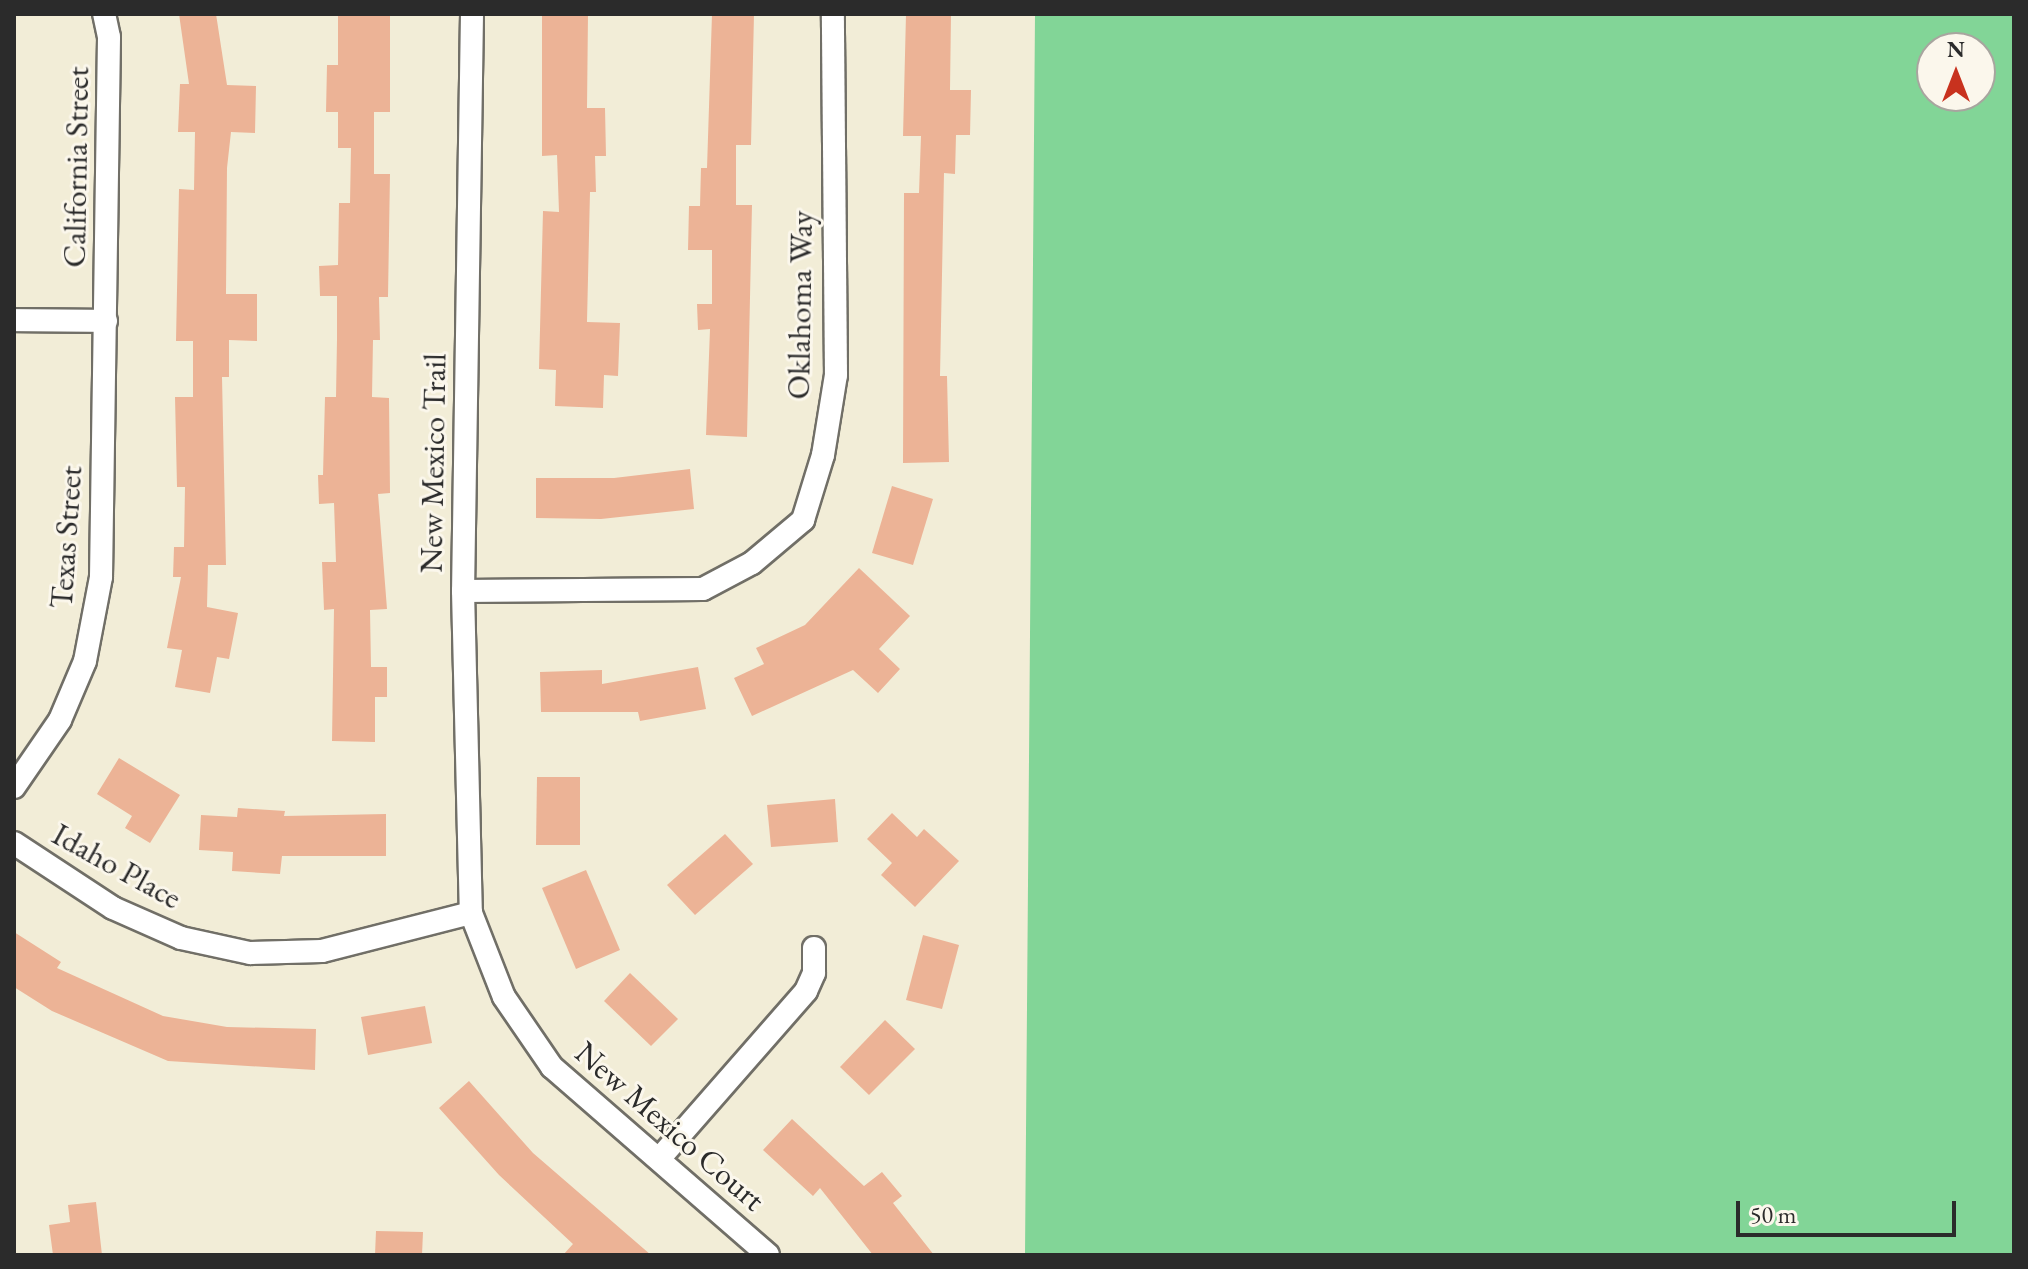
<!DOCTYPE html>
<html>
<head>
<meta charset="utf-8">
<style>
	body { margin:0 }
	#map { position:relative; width:2028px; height:1269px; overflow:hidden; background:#f2edd7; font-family:"EB Garamond",serif }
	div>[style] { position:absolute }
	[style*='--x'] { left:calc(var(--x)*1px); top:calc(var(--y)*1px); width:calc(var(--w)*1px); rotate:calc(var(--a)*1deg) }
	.green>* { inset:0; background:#82d597 }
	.building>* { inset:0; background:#ecb396 }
	.roads { filter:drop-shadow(2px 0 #716f67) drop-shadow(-2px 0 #716f67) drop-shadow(0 2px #716f67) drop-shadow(0 -2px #716f67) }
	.minor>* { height:22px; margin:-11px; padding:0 11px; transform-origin:11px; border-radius:11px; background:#fff }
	span { translate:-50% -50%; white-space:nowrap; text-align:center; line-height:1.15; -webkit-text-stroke:6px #fbf7ec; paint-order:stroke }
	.street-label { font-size:32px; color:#2b2b2b }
	.frame { position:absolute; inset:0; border:16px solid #2b2b2b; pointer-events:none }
	.north { position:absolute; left:1916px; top:32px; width:80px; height:80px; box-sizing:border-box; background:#fbf7ec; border:2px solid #a8a59f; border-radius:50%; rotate:0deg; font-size:22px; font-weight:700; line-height:32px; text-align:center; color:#2b2b2b }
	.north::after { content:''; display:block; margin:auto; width:28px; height:36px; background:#c8321e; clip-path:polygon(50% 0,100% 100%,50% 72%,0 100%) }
	.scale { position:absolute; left:1736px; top:1201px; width:220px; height:36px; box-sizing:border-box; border:4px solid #2b2b2b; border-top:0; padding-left:10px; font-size:24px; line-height:28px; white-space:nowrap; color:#2b2b2b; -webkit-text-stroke:6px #fbf7ec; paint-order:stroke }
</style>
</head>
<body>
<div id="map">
	<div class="green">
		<i style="clip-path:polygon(evenodd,1035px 14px,2014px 14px,2014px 1255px,1025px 1255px,1035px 14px,1932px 48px,1980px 48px,1980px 96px,1932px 96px,1932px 48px)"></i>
	</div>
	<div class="building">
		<i style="clip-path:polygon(179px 14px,216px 14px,227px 85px,256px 86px,255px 133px,231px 132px,227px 168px,226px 294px,257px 294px,257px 341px,229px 340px,229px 377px,222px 377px,226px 565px,208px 565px,207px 607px,238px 613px,229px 659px,217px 657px,210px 693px,175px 687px,182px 650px,167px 648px,181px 577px,173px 577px,174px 547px,184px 547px,185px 487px,177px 487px,175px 397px,193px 397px,193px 341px,176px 341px,179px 189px,194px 190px,195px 132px,178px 132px,180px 84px,189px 84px)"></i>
		<i style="clip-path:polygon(338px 14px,390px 14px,390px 112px,374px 112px,374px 174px,390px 174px,388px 297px,379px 297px,380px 340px,373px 340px,372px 397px,389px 398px,390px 493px,378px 494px,387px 609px,370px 610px,371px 667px,387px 667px,387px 697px,375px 697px,375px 742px,332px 741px,334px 609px,324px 610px,322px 562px,336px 562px,334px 503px,319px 504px,318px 475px,323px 475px,325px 397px,336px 397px,337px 339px,337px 296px,320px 296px,319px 266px,338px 265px,339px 203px,350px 203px,351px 148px,338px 148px,338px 112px,326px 112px,327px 65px,338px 65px)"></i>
		<i style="clip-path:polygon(542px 14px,588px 14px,587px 108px,605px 108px,606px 156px,595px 156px,596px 192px,590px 192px,587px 322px,620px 323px,618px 376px,604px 375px,603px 408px,555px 406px,556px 370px,539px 369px,543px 211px,559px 212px,557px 155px,542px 156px)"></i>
		<i style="clip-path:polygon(712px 14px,754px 14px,751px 145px,736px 145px,736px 205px,752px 205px,747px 437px,706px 435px,710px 329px,698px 330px,697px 304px,712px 304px,712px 250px,688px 250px,689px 206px,700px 206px,701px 168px,707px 168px)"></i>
		<i style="clip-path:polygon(906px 14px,951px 14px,950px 90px,971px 90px,970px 135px,956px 135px,955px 174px,944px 173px,940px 376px,947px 376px,949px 462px,903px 463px,904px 193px,919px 193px,921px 136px,903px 136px)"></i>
		<i style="clip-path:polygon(690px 469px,694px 509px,601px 519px,536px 518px,536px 478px,614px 478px)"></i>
		<i style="clip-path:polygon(892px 486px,933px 499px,913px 565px,872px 553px)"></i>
		<i style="clip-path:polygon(859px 568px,910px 616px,879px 649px,900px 669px,878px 693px,853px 670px,752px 716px,734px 678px,764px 664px,756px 648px,805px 625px)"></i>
		<i style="clip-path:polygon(698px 667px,706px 709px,640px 721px,638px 712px,541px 712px,540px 672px,602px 670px,602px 684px)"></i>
		<i style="clip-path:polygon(119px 758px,180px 795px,150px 843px,125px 828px,132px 816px,97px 794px)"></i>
		<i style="clip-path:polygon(537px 777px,580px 777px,580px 845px,536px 845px)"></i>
		<i style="clip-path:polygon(835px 799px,838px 842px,771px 847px,767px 805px)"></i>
		<i style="clip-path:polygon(238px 808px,285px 811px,284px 816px,386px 814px,386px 856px,282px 856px,280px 874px,232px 871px,233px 852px,199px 850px,201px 815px,237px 817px)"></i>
		<i style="clip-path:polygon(892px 813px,917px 837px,924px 829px,959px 861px,915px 907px,881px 875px,892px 863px,867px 839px)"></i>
		<i style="clip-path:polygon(725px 834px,753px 864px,695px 915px,667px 885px)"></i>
		<i style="clip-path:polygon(586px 870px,620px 950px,576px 969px,542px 888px)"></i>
		<i style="clip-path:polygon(14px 932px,61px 962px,57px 968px,163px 1016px,227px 1027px,316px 1029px,315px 1070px,168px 1061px,52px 1011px,14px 987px)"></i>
		<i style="clip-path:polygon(923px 935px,959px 945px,942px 1009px,906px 1000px)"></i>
		<i style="clip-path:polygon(630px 973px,678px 1019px,651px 1046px,604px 1001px)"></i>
		<i style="clip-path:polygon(425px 1006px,432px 1043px,368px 1055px,361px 1017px)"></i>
		<i style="clip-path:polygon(885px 1020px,915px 1049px,869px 1095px,840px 1067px)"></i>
		<i style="clip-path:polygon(469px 1081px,533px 1153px,651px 1255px,563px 1255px,573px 1244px,499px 1175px,439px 1108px)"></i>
		<i style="clip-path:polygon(792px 1119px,864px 1186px,882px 1172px,902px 1196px,893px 1203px,934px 1255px,873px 1255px,820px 1188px,813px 1196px,763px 1150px)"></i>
		<i style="clip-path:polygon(96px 1202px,102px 1255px,53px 1255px,49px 1225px,70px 1222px,68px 1205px)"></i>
		<i style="clip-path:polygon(376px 1231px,423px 1232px,422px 1255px,375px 1255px)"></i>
	</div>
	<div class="roads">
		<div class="minor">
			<i style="--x:472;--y:14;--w:577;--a:90.89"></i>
			<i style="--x:463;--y:591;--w:322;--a:88.6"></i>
			<i style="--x:471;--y:913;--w:90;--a:68.6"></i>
			<i style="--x:504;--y:997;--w:85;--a:55.6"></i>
			<i style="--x:552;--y:1067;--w:286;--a:41"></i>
			<i style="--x:14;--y:320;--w:92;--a:0.6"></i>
			<i style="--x:463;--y:591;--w:240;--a:-0.5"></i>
			<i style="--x:703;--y:589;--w:55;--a:-28"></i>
			<i style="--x:752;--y:563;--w:67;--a:-40.1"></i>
			<i style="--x:803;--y:520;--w:68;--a:-72.9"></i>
			<i style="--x:823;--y:455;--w:81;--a:-80.8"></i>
			<i style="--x:836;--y:375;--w:361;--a:-90.5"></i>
			<i style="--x:14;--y:787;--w:81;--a:-55.5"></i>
			<i style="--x:60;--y:720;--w:64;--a:-67"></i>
			<i style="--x:85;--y:661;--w:86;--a:-79.2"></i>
			<i style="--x:101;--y:577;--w:540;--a:-89.15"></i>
			<i style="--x:109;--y:37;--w:24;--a:-102"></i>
			<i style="--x:14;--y:843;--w:118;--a:33.3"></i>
			<i style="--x:113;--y:908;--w:74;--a:23.8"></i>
			<i style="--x:181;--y:938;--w:71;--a:12.3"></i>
			<i style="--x:250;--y:953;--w:72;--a:-1.6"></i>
			<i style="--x:322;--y:951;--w:154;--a:-14.3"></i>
			<i style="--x:659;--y:1159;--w:223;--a:-48.8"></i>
			<i style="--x:806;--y:991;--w:20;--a:-66"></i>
			<i style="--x:814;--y:973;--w:25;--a:-90"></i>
		</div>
	</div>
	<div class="street-label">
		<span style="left:76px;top:167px;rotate:-89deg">California Street</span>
		<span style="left:800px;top:305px;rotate:-89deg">Oklahoma Way</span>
		<span style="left:433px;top:463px;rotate:-89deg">New Mexico Trail</span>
		<span style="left:66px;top:537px;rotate:-86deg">Texas Street</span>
		<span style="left:117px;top:866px;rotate:29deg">Idaho Place</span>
		<span style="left:670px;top:1126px;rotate:41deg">New Mexico Court</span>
	</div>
	<div class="frame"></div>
	<div class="north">N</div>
	<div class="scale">50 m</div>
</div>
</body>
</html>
